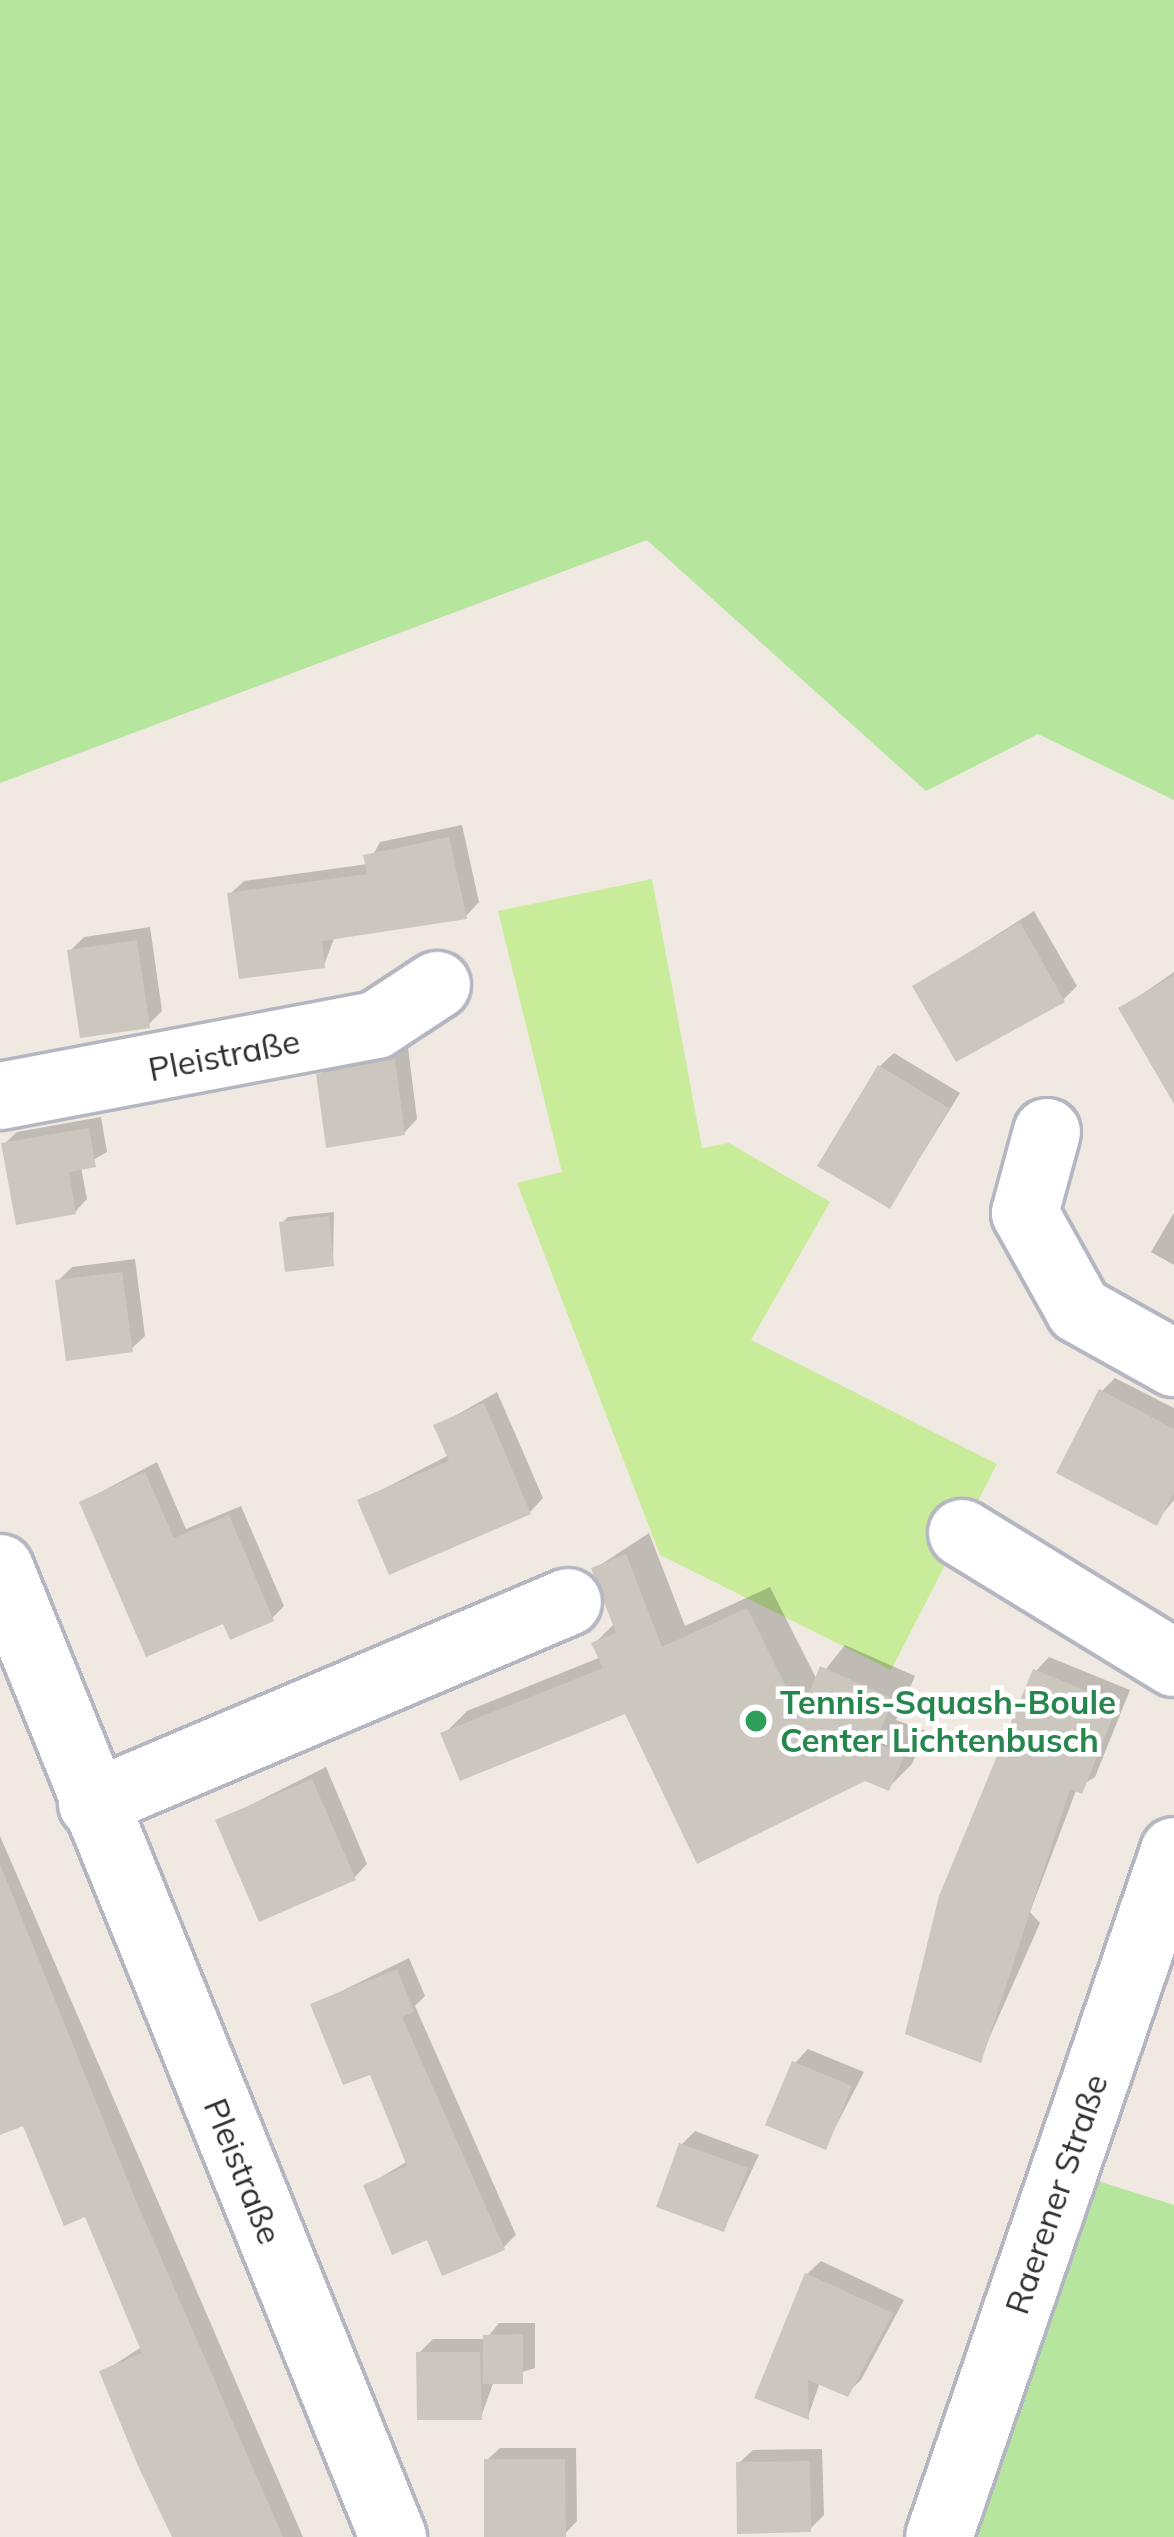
<!DOCTYPE html>
<html>
<head>
<meta charset="utf-8">
<style>
	body { margin:0 }
	#map { position:relative; width:1174px; height:2537px; overflow:hidden; background:#efe9e1; font-family:Mulish,sans-serif }
	div>[style] { position:absolute }
	[style*='--x'] { left:calc(var(--x)*1px); top:calc(var(--y)*1px); width:calc(var(--w)*1px); rotate:calc(var(--a)*1deg) }
	.green>* { inset:0; background:#b6e59e }
	.pitch>* { inset:0; background:#c9ec9a }
	.shadow>* { inset:0; background:#0003 }
	.building>* { inset:0; background:#cbc7bf }
	.roads { filter:drop-shadow(3px 0 #b4b7c1) drop-shadow(-3px 0 #b4b7c1) drop-shadow(0 3px #b4b7c1) drop-shadow(0 -3px #b4b7c1) }
	.minor>* { height:66px; margin:-33px; padding:0 33px; transform-origin:33px; border-radius:33px; background:#fff }
	.dots>* { width:33px; height:33px; translate:-50% -50%; box-sizing:border-box; border:6px solid #fff; border-radius:50% }
	span { translate:-50% -50%; white-space:nowrap; text-align:center; line-height:1.15; -webkit-text-stroke:9px #fff; paint-order:stroke }
	.street-label { font-size:33px; color:#2e2e2e }
	.leisure-label { font-size:33px; color:#27864d; font-weight:700 }
	.left { translate:0 -50%; text-align:left }
</style>
</head>
<body>
<div id="map">
	<div class="green">
		<i style="clip-path:polygon(0 0,1174px 0,1174px 800px,1038px 734px,926px 791px,647px 540px,0 783px)"></i>
		<i style="clip-path:polygon(1088px 2178px,1174px 2205px,1174px 2537px,959px 2537px)"></i>
	</div>
	<div class="pitch">
		<i style="clip-path:polygon(652px 879px,702px 1148px,729px 1143px,830px 1202px,751px 1340px,997px 1464px,891px 1670px,660px 1555px,517px 1183px,562px 1172px,498px 911px)"></i>
	</div>
	<div class="shadow">
		<i style="clip-path:polygon(462px 825px,479px 902px,466px 916px,335px 936px,324px 965px,230px 894px,244px 881px,368px 864px,380px 842px)"></i>
		<i style="clip-path:polygon(1034px 911px,1077px 986px,1063px 1000px,915px 987px)"></i>
		<i style="clip-path:polygon(150px 927px,162px 1011px,148px 1025px,70px 951px,84px 937px)"></i>
		<i style="clip-path:polygon(1174px 972px,1174px 1090px,1122px 1008px)"></i>
		<i style="clip-path:polygon(408px 1047px,417px 1119px,404px 1133px,319px 1076px,333px 1062px)"></i>
		<i style="clip-path:polygon(894px 1053px,960px 1093px,890px 1206px,880px 1066px)"></i>
		<i style="clip-path:polygon(101px 1117px,107px 1152px,81px 1167px,87px 1199px,75px 1212px,4px 1144px,17px 1132px)"></i>
		<i style="clip-path:polygon(334px 1212px,333px 1263px,282px 1223px,288px 1217px)"></i>
		<i style="clip-path:polygon(1174px 1213px,1174px 1265px,1151px 1252px)"></i>
		<i style="clip-path:polygon(135px 1259px,145px 1336px,131px 1349px,58px 1281px,72px 1267px)"></i>
		<i style="clip-path:polygon(1115px 1378px,1174px 1408px,1174px 1500px,1156px 1522px,1102px 1391px)"></i>
		<i style="clip-path:polygon(497px 1392px,543px 1498px,530px 1512px,360px 1501px,449px 1455px,437px 1426px)"></i>
		<i style="clip-path:polygon(157px 1462px,186px 1529px,241px 1506px,284px 1606px,272px 1618px,225px 1620px,82px 1502px)"></i>
		<i style="clip-path:polygon(649px 1533px,685px 1626px,770px 1587px,817px 1680px,845px 1645px,915px 1676px,896px 1720px,926px 1731px,912px 1764px,888px 1788px,627px 1710px,444px 1734px,467px 1711px,601px 1657px,594px 1644px,615px 1623px,594px 1569px)"></i>
		<i style="clip-path:polygon(1049px 1657px,1130px 1690px,1095px 1777px,1077px 1788px,1030px 1912px,1040px 1923px,980px 2059px,1036px 1671px)"></i>
		<i style="clip-path:polygon(326px 1767px,367px 1864px,354px 1878px,219px 1821px)"></i>
		<i style="clip-path:polygon(0 1836px,303px 2537px,173px 2537px,103px 2372px,143px 2346px,86px 2213px,25px 2122px,0 2132px)"></i>
		<i style="clip-path:polygon(409px 1958px,425px 1996px,415px 2006px,516px 2235px,503px 2248px,429px 2236px,366px 2186px,408px 2161px,371px 2071px,313px 2005px)"></i>
		<i style="clip-path:polygon(808px 2049px,864px 2072px,825px 2147px,795px 2063px)"></i>
		<i style="clip-path:polygon(695px 2131px,759px 2155px,724px 2229px,681px 2145px)"></i>
		<i style="clip-path:polygon(821px 2261px,904px 2300px,861px 2380px,847px 2393px,820px 2382px,808px 2417px,807px 2274px)"></i>
		<i style="clip-path:polygon(499px 2323px,535px 2323px,535px 2368px,494px 2381px,481px 2417px,419px 2353px,433px 2339px,486px 2339px)"></i>
		<i style="clip-path:polygon(500px 2448px,576px 2448px,577px 2521px,562px 2537px,500px 2537px,487px 2460px)"></i>
		<i style="clip-path:polygon(822px 2449px,824px 2515px,810px 2529px,739px 2463px,753px 2450px)"></i>
	</div>
	<div class="building">
		<i style="clip-path:polygon(449px 837px,467px 919px,322px 941px,325px 968px,239px 979px,227px 893px,367px 874px,363px 855px)"></i>
		<i style="clip-path:polygon(1020px 922px,1065px 1002px,956px 1062px,912px 986px)"></i>
		<i style="clip-path:polygon(137px 940px,150px 1028px,80px 1038px,67px 950px)"></i>
		<i style="clip-path:polygon(1174px 975px,1174px 1104px,1118px 1008px)"></i>
		<i style="clip-path:polygon(395px 1059px,405px 1135px,326px 1148px,316px 1074px)"></i>
		<i style="clip-path:polygon(878px 1065px,949px 1108px,890px 1209px,817px 1166px)"></i>
		<i style="clip-path:polygon(89px 1128px,96px 1167px,69px 1172px,76px 1214px,16px 1225px,1px 1143px)"></i>
		<i style="clip-path:polygon(329px 1216px,334px 1266px,285px 1272px,279px 1222px)"></i>
		<i style="clip-path:polygon(122px 1272px,133px 1352px,66px 1361px,55px 1280px)"></i>
		<i style="clip-path:polygon(1099px 1389px,1174px 1429px,1174px 1492px,1157px 1526px,1056px 1473px)"></i>
		<i style="clip-path:polygon(484px 1403px,531px 1514px,389px 1575px,357px 1500px,449px 1461px,433px 1425px)"></i>
		<i style="clip-path:polygon(145px 1472px,174px 1538px,229px 1515px,274px 1621px,230px 1640px,223px 1624px,146px 1657px,79px 1502px)"></i>
		<i style="clip-path:polygon(626px 1554px,662px 1647px,747px 1608px,800px 1715px,820px 1666px,894px 1699px,875px 1743px,905px 1754px,889px 1791px,865px 1781px,697px 1864px,625px 1714px,460px 1781px,440px 1733px,603px 1668px,591px 1643px,616px 1633px,591px 1568px)"></i>
		<i style="clip-path:polygon(1033px 1669px,1118px 1704px,1082px 1794px,1070px 1789px,981px 2063px,905px 2034px,939px 1896px)"></i>
		<i style="clip-path:polygon(312px 1779px,356px 1880px,259px 1922px,215px 1820px)"></i>
		<i style="clip-path:polygon(0 1864px,134px 2196px,283px 2537px,172px 2537px,138px 2466px,99px 2371px,142px 2353px,85px 2217px,64px 2226px,23px 2126px,0 2135px)"></i>
		<i style="clip-path:polygon(397px 1969px,414px 2012px,402px 2017px,505px 2250px,442px 2276px,427px 2240px,392px 2255px,363px 2185px,407px 2166px,370px 2075px,343px 2085px,310px 2004px)"></i>
		<i style="clip-path:polygon(792px 2061px,852px 2086px,826px 2150px,765px 2125px)"></i>
		<i style="clip-path:polygon(679px 2143px,748px 2168px,724px 2232px,656px 2207px)"></i>
		<i style="clip-path:polygon(805px 2273px,893px 2313px,848px 2397px,808px 2380px,809px 2420px,754px 2398px)"></i>
		<i style="clip-path:polygon(523px 2334px,523px 2384px,483px 2384px,483px 2335px)"></i>
		<i style="clip-path:polygon(416px 2352px,480px 2352px,482px 2420px,417px 2420px)"></i>
		<i style="clip-path:polygon(484px 2459px,565px 2459px,566px 2537px,484px 2537px)"></i>
		<i style="clip-path:polygon(810px 2461px,811px 2532px,737px 2534px,736px 2462px)"></i>
	</div>
	<div class="roads">
		<div class="minor">
			<i style="--x:0;--y:1096;--w:383;--a:-10.7"></i>
			<i style="--x:376;--y:1025;--w:73;--a:-33.3"></i>
			<i style="--x:1047;--y:1132;--w:84;--a:105.2"></i>
			<i style="--x:1025;--y:1213;--w:111;--a:60.9"></i>
			<i style="--x:1079;--y:1310;--w:109;--a:29.2"></i>
			<i style="--x:962;--y:1533;--w:249;--a:31.5"></i>
			<i style="--x:0;--y:1568;--w:1046;--a:67.92"></i>
			<i style="--x:92;--y:1804;--w:517;--a:-22.99"></i>
			<i style="--x:939;--y:2537;--w:725;--a:-71.09"></i>
		</div>
	</div>
	<div class="dots">
		<i style="left:756px;top:1721px;background:#2e9e5b"></i>
	</div>
	<div class="street-label">
		<span style="left:224px;top:1055px;rotate:-11deg">Pleistraße</span>
		<span style="left:243px;top:2171px;rotate:68deg">Pleistraße</span>
		<span style="left:1056px;top:2194px;rotate:-71deg">Raerener Straße</span>
	</div>
	<div class="leisure-label">
		<span class="left" style="left:780px;top:1721px">Tennis-Squash-Boule<br>Center Lichtenbusch</span>
	</div>
</div>
</body>
</html>
